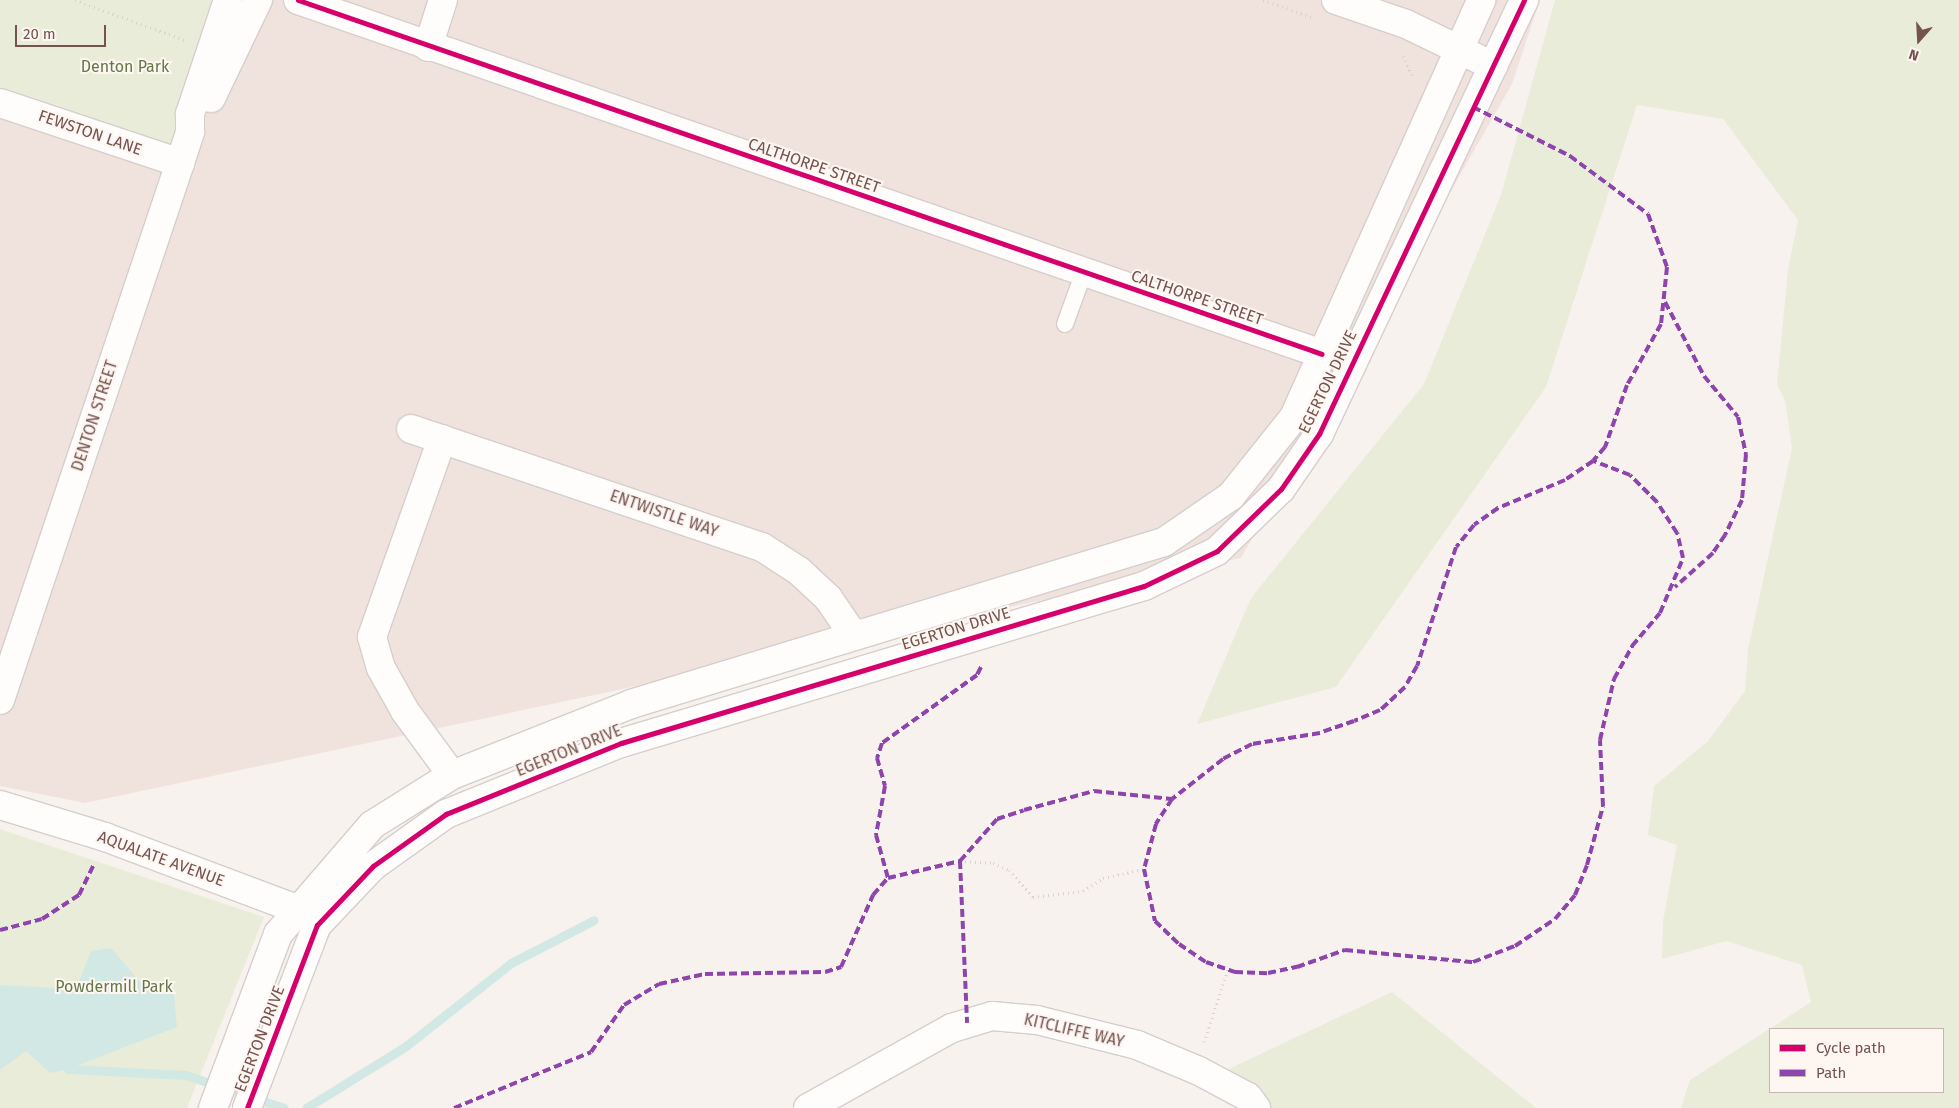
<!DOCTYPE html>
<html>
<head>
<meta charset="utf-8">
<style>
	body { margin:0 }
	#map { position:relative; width:1959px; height:1108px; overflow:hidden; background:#f8f2ee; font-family:"Fira Sans",sans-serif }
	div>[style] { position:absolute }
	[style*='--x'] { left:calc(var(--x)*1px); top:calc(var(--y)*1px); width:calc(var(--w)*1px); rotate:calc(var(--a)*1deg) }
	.residential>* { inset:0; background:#f0e3dd }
	.green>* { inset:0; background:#eaecda }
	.water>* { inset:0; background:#d2e8e4 }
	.stream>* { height:9px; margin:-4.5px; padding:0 4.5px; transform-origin:4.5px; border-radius:4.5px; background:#d2e8e4 }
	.path>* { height:3px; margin-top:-1.5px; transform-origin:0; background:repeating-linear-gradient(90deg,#dad0d0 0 1px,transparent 0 5px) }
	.roads { filter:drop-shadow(1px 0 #d6cecb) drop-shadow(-1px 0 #d6cecb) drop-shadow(0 1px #d6cecb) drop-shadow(0 -1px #d6cecb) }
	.lane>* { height:16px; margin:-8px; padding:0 8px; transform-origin:8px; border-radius:8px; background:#fefdfc }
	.street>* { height:28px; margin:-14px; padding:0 14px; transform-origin:14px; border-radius:14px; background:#fefdfc }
	.secondary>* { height:28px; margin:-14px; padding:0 14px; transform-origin:14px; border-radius:14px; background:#fefdfc }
	.quiet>* { height:4px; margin-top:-2px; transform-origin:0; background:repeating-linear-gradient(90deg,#8e44ad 0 8px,transparent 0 12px) }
	.cycleway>* { height:5px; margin:-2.5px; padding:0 2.5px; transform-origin:2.5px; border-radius:2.5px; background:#d6006c }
	span { translate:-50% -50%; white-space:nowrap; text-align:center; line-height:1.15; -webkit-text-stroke:4px #fef6f1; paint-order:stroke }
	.park-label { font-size:16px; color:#647849 }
	.street-label { font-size:16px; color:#745350 }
	.legend { position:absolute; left:1769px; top:1028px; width:175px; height:65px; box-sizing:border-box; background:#fef6f1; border:1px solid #c7b5b1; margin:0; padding:6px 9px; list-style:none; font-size:15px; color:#745350 }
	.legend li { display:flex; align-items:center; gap:10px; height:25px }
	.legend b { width:25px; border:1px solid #c7b5b1 }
	.north { position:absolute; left:1894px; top:15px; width:50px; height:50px; -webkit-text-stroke:4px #fef6f1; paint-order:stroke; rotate:199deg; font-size:14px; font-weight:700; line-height:20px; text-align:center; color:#745350 }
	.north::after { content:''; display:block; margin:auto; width:18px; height:22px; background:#745350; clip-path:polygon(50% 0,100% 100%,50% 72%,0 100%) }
	.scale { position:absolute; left:15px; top:25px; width:91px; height:22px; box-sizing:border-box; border:2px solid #745350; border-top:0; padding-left:6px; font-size:15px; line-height:18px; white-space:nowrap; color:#745350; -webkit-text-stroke:4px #fef6f1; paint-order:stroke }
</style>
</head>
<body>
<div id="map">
	<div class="residential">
		<i style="clip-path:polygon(0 0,1540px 0,1512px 84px,1241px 558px,85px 803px,0 786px)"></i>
	</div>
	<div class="green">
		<i style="clip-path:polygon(0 0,212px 0,171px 152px,0 93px)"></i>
		<i style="clip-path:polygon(evenodd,1555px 0,1959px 0,1959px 1108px,1681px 1108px,1690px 1080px,1811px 1002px,1802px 965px,1726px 941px,1662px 959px,1663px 921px,1677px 845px,1648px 835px,1654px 786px,1708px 741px,1745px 691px,1748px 649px,1792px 448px,1785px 400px,1777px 384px,1788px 269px,1798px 220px,1723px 119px,1637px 105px,1546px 387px,1336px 687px,1197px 724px,1251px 598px,1424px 384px,1501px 195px,1555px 0,1770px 1029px,1943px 1029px,1943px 1092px,1770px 1092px,1770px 1029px)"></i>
		<i style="clip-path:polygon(0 829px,264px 917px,187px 1108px,0 1108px)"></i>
		<i style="clip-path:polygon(1392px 992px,1536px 1108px,1247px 1108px,1199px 1083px)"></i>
	</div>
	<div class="water">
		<i style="clip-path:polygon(111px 948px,148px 991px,174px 994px,177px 1027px,68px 1069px,50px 1073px,26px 1051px,0 1070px,0 985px,76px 989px,91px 951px)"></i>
	</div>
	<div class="stream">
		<i style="--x:68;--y:1069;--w:118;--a:2.9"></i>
		<i style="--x:186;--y:1075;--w:103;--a:18.6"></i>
		<i style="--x:306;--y:1108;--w:118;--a:-31.8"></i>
		<i style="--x:406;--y:1046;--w:134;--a:-38.3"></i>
		<i style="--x:511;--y:963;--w:93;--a:-27.4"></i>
	</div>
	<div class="path">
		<i style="--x:75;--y:0;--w:117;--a:20"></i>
		<i style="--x:1263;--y:0;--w:52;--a:19.1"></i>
		<i style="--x:1403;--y:56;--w:23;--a:65"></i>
		<i style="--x:960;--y:861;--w:33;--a:3"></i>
		<i style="--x:993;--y:863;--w:17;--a:24"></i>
		<i style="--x:1009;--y:870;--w:36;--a:48"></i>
		<i style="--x:1033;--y:897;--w:50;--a:-6.8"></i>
		<i style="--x:1083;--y:891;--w:24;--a:-33"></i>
		<i style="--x:1103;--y:878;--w:42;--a:-12.4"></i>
		<i style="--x:1204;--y:1042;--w:77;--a:-71.8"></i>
	</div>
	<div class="roads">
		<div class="lane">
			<i style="--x:1065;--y:324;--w:55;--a:-69.9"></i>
		</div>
		<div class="street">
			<i style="--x:298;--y:0;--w:1083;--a:19.07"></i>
			<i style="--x:1336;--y:0;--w:74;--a:18.9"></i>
			<i style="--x:1406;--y:24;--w:97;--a:25.8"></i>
			<i style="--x:428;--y:47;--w:49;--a:-72.3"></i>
			<i style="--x:211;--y:98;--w:109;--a:-64.4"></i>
			<i style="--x:0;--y:103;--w:190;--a:18.4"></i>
			<i style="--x:411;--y:429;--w:370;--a:18.6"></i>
			<i style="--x:762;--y:547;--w:44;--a:33"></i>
			<i style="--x:799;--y:571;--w:40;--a:43"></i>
			<i style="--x:828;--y:598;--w:46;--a:55.6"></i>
			<i style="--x:442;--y:439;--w:210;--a:109.5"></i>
			<i style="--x:372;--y:637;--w:32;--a:74"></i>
			<i style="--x:381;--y:668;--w:49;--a:60.8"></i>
			<i style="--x:405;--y:711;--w:79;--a:53.7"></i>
			<i style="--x:0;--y:700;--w:566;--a:-71.47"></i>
			<i style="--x:180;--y:163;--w:33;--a:-72"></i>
			<i style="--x:190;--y:132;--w:18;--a:-90"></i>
			<i style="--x:190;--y:114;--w:120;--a:-71.6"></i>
			<i style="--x:0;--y:805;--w:110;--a:16.9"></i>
			<i style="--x:105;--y:837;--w:205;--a:20.6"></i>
			<i style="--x:297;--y:909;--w:24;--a:36"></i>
			<i style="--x:808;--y:1108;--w:165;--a:-29.1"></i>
			<i style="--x:952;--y:1028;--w:42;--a:-16.7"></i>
			<i style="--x:992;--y:1016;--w:45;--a:5.1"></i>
			<i style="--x:1037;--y:1020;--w:103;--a:14"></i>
			<i style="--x:1137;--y:1045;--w:67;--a:22.8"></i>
			<i style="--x:1199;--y:1071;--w:55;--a:28"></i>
			<i style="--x:1248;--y:1097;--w:14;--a:54"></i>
		</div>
		<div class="secondary">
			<i style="--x:213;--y:1108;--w:186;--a:-69.5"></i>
			<i style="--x:278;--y:934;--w:144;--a:-49.2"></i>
			<i style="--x:372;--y:825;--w:94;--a:-32"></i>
			<i style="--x:452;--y:775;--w:193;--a:-21.6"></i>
			<i style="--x:631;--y:704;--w:557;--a:-16.91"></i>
			<i style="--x:1164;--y:542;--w:81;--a:-34.5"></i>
			<i style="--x:1231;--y:496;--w:101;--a:-51.4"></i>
			<i style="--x:1294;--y:417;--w:457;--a:-65.8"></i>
			<i style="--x:247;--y:1108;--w:196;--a:-69.1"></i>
			<i style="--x:317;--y:925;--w:81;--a:-46.5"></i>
			<i style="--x:373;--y:866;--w:90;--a:-35.5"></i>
			<i style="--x:446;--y:814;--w:189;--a:-22.1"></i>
			<i style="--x:621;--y:743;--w:546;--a:-16.71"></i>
			<i style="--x:1144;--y:586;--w:81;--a:-25.6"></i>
			<i style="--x:1217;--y:551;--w:89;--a:-44.1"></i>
			<i style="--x:1281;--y:489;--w:67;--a:-55.4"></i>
			<i style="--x:1319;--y:434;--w:480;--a:-64.7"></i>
		</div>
	</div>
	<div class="quiet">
		<i style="--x:1473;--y:107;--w:109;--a:26.8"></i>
		<i style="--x:1570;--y:156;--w:97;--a:36.6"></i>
		<i style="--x:1648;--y:214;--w:56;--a:70.3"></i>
		<i style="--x:1667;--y:267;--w:57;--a:96"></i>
		<i style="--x:1661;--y:324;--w:70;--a:119.1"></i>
		<i style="--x:1627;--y:385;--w:66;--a:109.5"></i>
		<i style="--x:1605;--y:447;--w:18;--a:131"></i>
		<i style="--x:1593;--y:461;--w:34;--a:146"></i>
		<i style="--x:1565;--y:480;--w:73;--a:157.3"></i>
		<i style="--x:1498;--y:508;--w:29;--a:145"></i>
		<i style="--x:1474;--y:525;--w:28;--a:129"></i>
		<i style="--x:1456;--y:547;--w:125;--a:108.1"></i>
		<i style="--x:1417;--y:666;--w:24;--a:120"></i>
		<i style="--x:1405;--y:687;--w:34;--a:137"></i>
		<i style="--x:1380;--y:710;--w:28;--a:157"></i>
		<i style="--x:1354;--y:721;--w:36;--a:161"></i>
		<i style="--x:1320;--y:733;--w:69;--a:170.8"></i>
		<i style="--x:1252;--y:744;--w:33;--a:153"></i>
		<i style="--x:1223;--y:759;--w:65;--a:141.9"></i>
		<i style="--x:1172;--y:799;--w:30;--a:123"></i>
		<i style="--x:1156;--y:824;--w:47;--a:104.9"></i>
		<i style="--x:1144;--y:869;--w:53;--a:78.1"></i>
		<i style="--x:1155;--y:921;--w:33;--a:44"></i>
		<i style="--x:1179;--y:944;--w:32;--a:34"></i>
		<i style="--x:1206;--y:962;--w:31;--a:19"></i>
		<i style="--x:1235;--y:972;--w:33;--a:2"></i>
		<i style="--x:1268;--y:973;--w:30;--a:-12"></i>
		<i style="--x:1297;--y:967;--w:51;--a:-19.5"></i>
		<i style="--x:1345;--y:950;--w:129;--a:5.4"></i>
		<i style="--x:1473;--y:962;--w:45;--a:-20.9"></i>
		<i style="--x:1515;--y:946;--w:48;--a:-34"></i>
		<i style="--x:1555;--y:919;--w:31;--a:-50"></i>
		<i style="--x:1575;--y:895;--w:32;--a:-68"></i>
		<i style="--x:1587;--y:865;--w:61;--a:-74.8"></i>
		<i style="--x:1603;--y:806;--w:66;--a:-92.6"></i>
		<i style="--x:1600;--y:740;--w:63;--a:-77.1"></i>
		<i style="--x:1614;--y:679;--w:38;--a:-61"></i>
		<i style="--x:1632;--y:646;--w:43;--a:-49.7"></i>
		<i style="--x:1660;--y:613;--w:60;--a:-67.3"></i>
		<i style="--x:1683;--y:558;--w:26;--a:-103"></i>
		<i style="--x:1677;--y:533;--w:37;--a:-123"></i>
		<i style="--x:1657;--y:502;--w:38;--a:-135"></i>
		<i style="--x:1630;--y:475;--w:40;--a:-159"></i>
		<i style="--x:1665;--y:302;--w:84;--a:62.2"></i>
		<i style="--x:1704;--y:376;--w:53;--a:50.3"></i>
		<i style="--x:1738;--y:417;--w:38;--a:78"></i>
		<i style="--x:1746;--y:454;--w:46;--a:95"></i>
		<i style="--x:1742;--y:500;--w:39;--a:116"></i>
		<i style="--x:1725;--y:535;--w:22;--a:124"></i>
		<i style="--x:1713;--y:553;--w:51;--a:138.2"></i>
		<i style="--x:981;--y:667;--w:9;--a:117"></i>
		<i style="--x:977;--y:675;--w:117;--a:144.4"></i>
		<i style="--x:882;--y:743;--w:16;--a:108"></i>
		<i style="--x:877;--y:758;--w:29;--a:74"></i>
		<i style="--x:885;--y:786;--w:50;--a:100.4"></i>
		<i style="--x:876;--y:835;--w:45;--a:74.4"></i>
		<i style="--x:888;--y:878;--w:74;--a:-13.3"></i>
		<i style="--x:960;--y:861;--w:56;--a:-48.6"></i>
		<i style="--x:997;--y:819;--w:28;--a:-18"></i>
		<i style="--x:1024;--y:810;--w:73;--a:-15.2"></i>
		<i style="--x:1094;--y:791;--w:78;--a:5.9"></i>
		<i style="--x:960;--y:861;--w:162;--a:87.5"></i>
		<i style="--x:0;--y:930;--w:43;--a:-14.7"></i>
		<i style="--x:42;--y:919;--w:44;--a:-33"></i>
		<i style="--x:79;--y:895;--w:34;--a:-64"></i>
		<i style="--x:454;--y:1108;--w:148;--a:-22.2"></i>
		<i style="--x:591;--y:1052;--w:57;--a:-54.9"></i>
		<i style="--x:624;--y:1005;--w:41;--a:-31"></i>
		<i style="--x:659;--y:984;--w:47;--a:-12.3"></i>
		<i style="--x:705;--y:974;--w:120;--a:-1"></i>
		<i style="--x:825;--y:972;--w:17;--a:-17"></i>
		<i style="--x:841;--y:967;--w:79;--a:-66"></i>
		<i style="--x:873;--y:895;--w:23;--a:-49"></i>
	</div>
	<div class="cycleway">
		<i style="--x:298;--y:0;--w:1083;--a:19.07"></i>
		<i style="--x:247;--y:1108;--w:196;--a:-69.1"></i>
		<i style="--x:317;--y:925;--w:81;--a:-46.5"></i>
		<i style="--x:373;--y:866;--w:90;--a:-35.5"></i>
		<i style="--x:446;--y:814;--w:189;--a:-22.1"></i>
		<i style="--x:621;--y:743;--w:546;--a:-16.71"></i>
		<i style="--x:1144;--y:586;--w:81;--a:-25.6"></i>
		<i style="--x:1217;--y:551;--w:89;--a:-44.1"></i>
		<i style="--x:1281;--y:489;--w:67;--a:-55.4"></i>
		<i style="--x:1319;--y:434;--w:480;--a:-64.7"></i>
	</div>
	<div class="park-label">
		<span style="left:125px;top:67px">Denton Park</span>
		<span style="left:114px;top:987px">Powdermill Park</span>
	</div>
	<div class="street-label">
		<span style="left:90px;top:133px;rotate:19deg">FEWSTON LANE</span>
		<span style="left:814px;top:166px;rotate:19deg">CALTHORPE STREET</span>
		<span style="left:1197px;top:298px;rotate:19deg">CALTHORPE STREET</span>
		<span style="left:1328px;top:382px;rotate:-64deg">EGERTON DRIVE</span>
		<span style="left:95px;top:416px;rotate:-72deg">DENTON STREET</span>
		<span style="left:664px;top:514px;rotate:19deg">ENTWISTLE WAY</span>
		<span style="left:956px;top:629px;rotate:-17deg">EGERTON DRIVE</span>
		<span style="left:569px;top:751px;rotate:-22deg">EGERTON DRIVE</span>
		<span style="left:161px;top:859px;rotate:20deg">AQUALATE AVENUE</span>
		<span style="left:1074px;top:1031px;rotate:13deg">KITCLIFFE WAY</span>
		<span style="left:260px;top:1039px;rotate:-69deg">EGERTON DRIVE</span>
	</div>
	<ul class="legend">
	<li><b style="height:6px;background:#d6006c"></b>Cycle path</li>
	<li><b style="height:6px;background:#8e44ad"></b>Path</li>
	</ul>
	<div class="north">N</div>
	<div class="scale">20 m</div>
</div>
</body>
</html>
